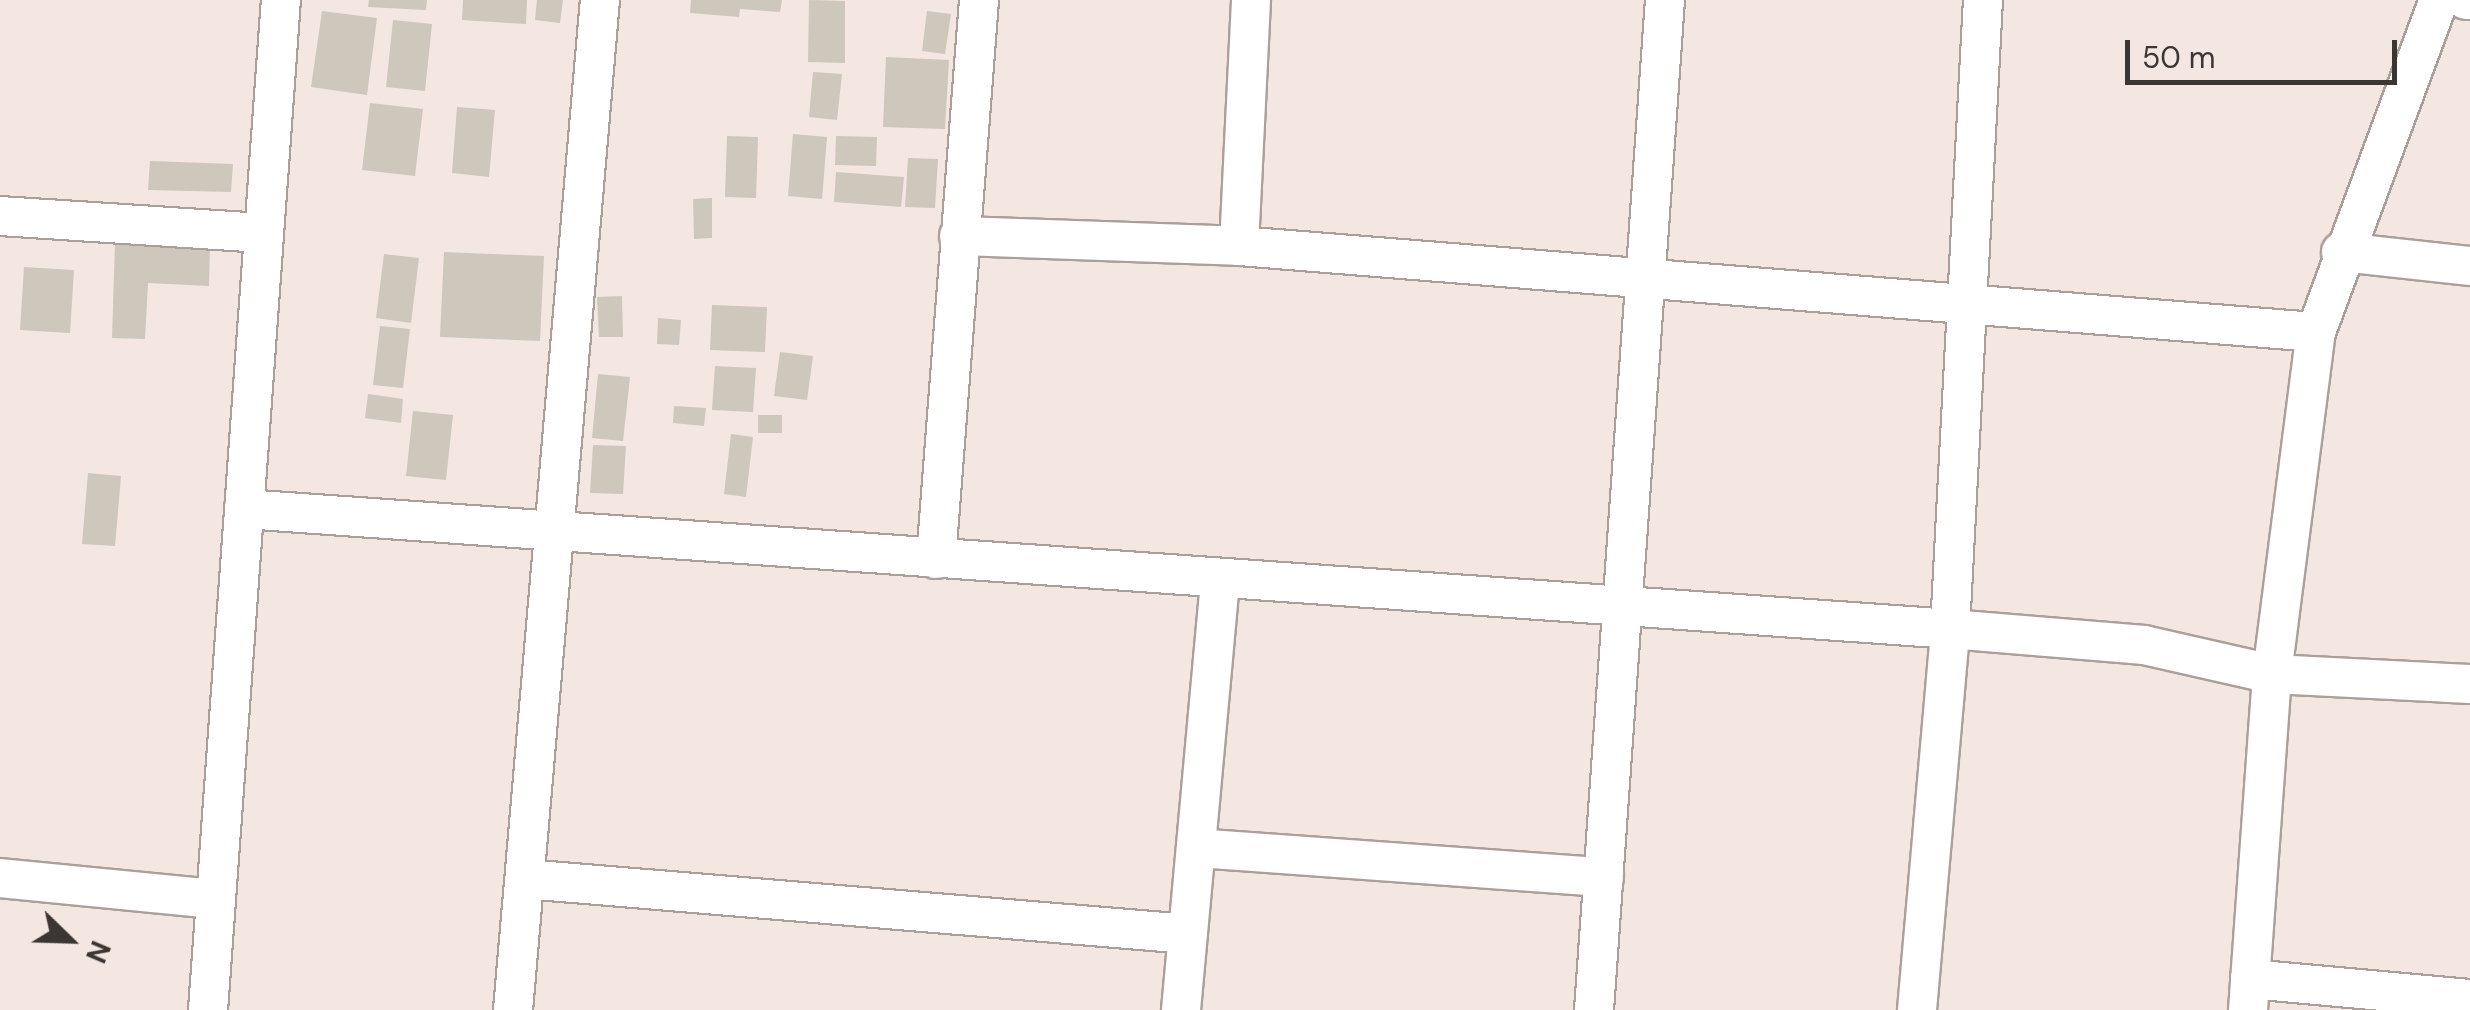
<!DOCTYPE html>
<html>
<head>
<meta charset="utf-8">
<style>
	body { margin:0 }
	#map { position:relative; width:2470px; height:1010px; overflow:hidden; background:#f4e7e2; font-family:"DM Sans",sans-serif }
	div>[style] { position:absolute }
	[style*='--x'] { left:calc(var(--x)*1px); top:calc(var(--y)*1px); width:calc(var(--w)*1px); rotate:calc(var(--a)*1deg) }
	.building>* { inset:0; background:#cdc7bc }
	.roads { filter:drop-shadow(2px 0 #ab9f9a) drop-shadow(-2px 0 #ab9f9a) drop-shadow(0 2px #ab9f9a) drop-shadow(0 -2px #ab9f9a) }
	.minor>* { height:38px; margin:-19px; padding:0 19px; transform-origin:19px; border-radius:19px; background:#fff }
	span { translate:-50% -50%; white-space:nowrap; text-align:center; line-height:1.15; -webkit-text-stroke:9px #f4e7e2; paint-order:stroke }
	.north { position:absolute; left:20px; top:890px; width:100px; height:100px; -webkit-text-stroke:8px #f4e7e2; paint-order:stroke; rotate:113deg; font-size:28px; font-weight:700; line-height:40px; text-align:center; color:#3b3634 }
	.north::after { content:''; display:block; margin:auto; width:35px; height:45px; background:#3b3634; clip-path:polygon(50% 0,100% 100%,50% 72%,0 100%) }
	.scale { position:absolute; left:2125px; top:40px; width:272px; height:45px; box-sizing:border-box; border:5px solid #3b3634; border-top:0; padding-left:12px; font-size:30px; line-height:35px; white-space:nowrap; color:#3b3634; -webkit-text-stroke:8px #f4e7e2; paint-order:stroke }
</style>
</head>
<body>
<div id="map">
	<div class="building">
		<i style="clip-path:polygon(369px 0,427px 0,426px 10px,368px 7px)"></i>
		<i style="clip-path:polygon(463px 0,527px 0,526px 24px,462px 20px)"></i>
		<i style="clip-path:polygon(537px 0,563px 0,560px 23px,535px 20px)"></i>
		<i style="clip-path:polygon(691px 0,782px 0,780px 12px,740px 9px,739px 17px,690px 13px)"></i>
		<i style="clip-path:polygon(809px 0,845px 1px,845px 63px,808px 62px)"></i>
		<i style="clip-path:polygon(322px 11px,377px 18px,367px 95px,311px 87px)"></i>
		<i style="clip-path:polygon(927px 11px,951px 14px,945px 54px,922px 51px)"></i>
		<i style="clip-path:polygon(393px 20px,432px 24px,425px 91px,386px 87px)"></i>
		<i style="clip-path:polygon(886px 57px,949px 60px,945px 129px,883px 127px)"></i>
		<i style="clip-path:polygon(813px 72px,842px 74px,837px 120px,809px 117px)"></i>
		<i style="clip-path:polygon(370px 103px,423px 109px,415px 176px,362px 170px)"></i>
		<i style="clip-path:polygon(457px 107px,495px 110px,489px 177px,452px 173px)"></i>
		<i style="clip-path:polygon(793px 134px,827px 137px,822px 199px,788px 196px)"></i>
		<i style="clip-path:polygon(727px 136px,758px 137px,756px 198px,725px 197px)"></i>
		<i style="clip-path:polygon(836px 136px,877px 137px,876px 166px,835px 165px)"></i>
		<i style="clip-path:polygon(908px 158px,938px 159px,935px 208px,905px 207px)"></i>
		<i style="clip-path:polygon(150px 161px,233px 164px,231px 192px,148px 190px)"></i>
		<i style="clip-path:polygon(836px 172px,904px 177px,901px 207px,834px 202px)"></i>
		<i style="clip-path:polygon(712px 198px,712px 238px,694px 239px,693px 199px)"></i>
		<i style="clip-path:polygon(115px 242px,210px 246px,209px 286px,148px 283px,145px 339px,112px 338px)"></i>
		<i style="clip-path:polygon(444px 252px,544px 256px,540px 341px,440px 337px)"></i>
		<i style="clip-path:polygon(384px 254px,419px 258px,411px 323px,376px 318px)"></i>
		<i style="clip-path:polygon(24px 267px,74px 270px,70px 333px,20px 330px)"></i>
		<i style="clip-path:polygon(622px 296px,623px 337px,599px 337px,597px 297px)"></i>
		<i style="clip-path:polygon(712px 305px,767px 307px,765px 352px,710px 350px)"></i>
		<i style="clip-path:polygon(658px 318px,681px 320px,679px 345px,657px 344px)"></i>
		<i style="clip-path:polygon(380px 326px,410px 329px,403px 388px,373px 385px)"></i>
		<i style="clip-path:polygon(780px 352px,813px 356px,807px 400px,774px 396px)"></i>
		<i style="clip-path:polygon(715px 366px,756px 368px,753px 412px,712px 410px)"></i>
		<i style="clip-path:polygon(598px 374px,630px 377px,623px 441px,592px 438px)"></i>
		<i style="clip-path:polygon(368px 394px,403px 399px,401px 423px,365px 418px)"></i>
		<i style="clip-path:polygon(674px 406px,706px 408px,704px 426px,673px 423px)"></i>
		<i style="clip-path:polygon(413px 411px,453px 415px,446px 480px,406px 476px)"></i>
		<i style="clip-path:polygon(758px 415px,782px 415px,782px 433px,758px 433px)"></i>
		<i style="clip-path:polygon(731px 434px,753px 437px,746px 497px,724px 494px)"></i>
		<i style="clip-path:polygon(593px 445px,626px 446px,623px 494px,590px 493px)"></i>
		<i style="clip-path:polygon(88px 473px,121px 476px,115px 546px,82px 544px)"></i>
	</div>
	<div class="roads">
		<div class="minor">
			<i style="--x:2466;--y:0;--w:4;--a:0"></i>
			<i style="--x:0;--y:216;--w:262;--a:3.7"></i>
			<i style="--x:959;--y:236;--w:280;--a:2"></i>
			<i style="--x:1239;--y:246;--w:1080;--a:4.57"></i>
			<i style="--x:1239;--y:246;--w:246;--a:-87.2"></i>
			<i style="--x:2341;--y:252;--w:130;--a:6.2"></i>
			<i style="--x:244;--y:509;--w:1710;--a:4.02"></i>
			<i style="--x:1950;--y:629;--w:195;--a:4.7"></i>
			<i style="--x:2144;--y:645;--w:131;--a:12.8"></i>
			<i style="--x:2272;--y:674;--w:198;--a:2.9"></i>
			<i style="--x:936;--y:559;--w:561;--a:-85.6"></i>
			<i style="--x:1196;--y:848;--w:409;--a:4.1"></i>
			<i style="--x:0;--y:878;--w:214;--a:5.6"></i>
			<i style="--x:525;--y:879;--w:665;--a:4.74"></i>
			<i style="--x:2250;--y:979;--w:221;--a:5.2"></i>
			<i style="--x:208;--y:1010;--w:1013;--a:-85.87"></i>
			<i style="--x:513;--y:1010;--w:1014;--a:-85.08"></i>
			<i style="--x:1181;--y:1010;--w:432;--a:-84.8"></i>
			<i style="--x:1594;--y:1010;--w:1012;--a:-85.98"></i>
			<i style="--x:1917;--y:1010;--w:382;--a:-85"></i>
			<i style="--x:1950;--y:629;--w:630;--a:-87"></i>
			<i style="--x:2248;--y:1010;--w:337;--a:-85.9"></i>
			<i style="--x:2272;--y:674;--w:345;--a:-82.7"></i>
			<i style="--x:2316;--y:332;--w:354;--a:-69.7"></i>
		</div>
	</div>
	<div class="north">N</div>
	<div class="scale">50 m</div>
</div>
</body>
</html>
